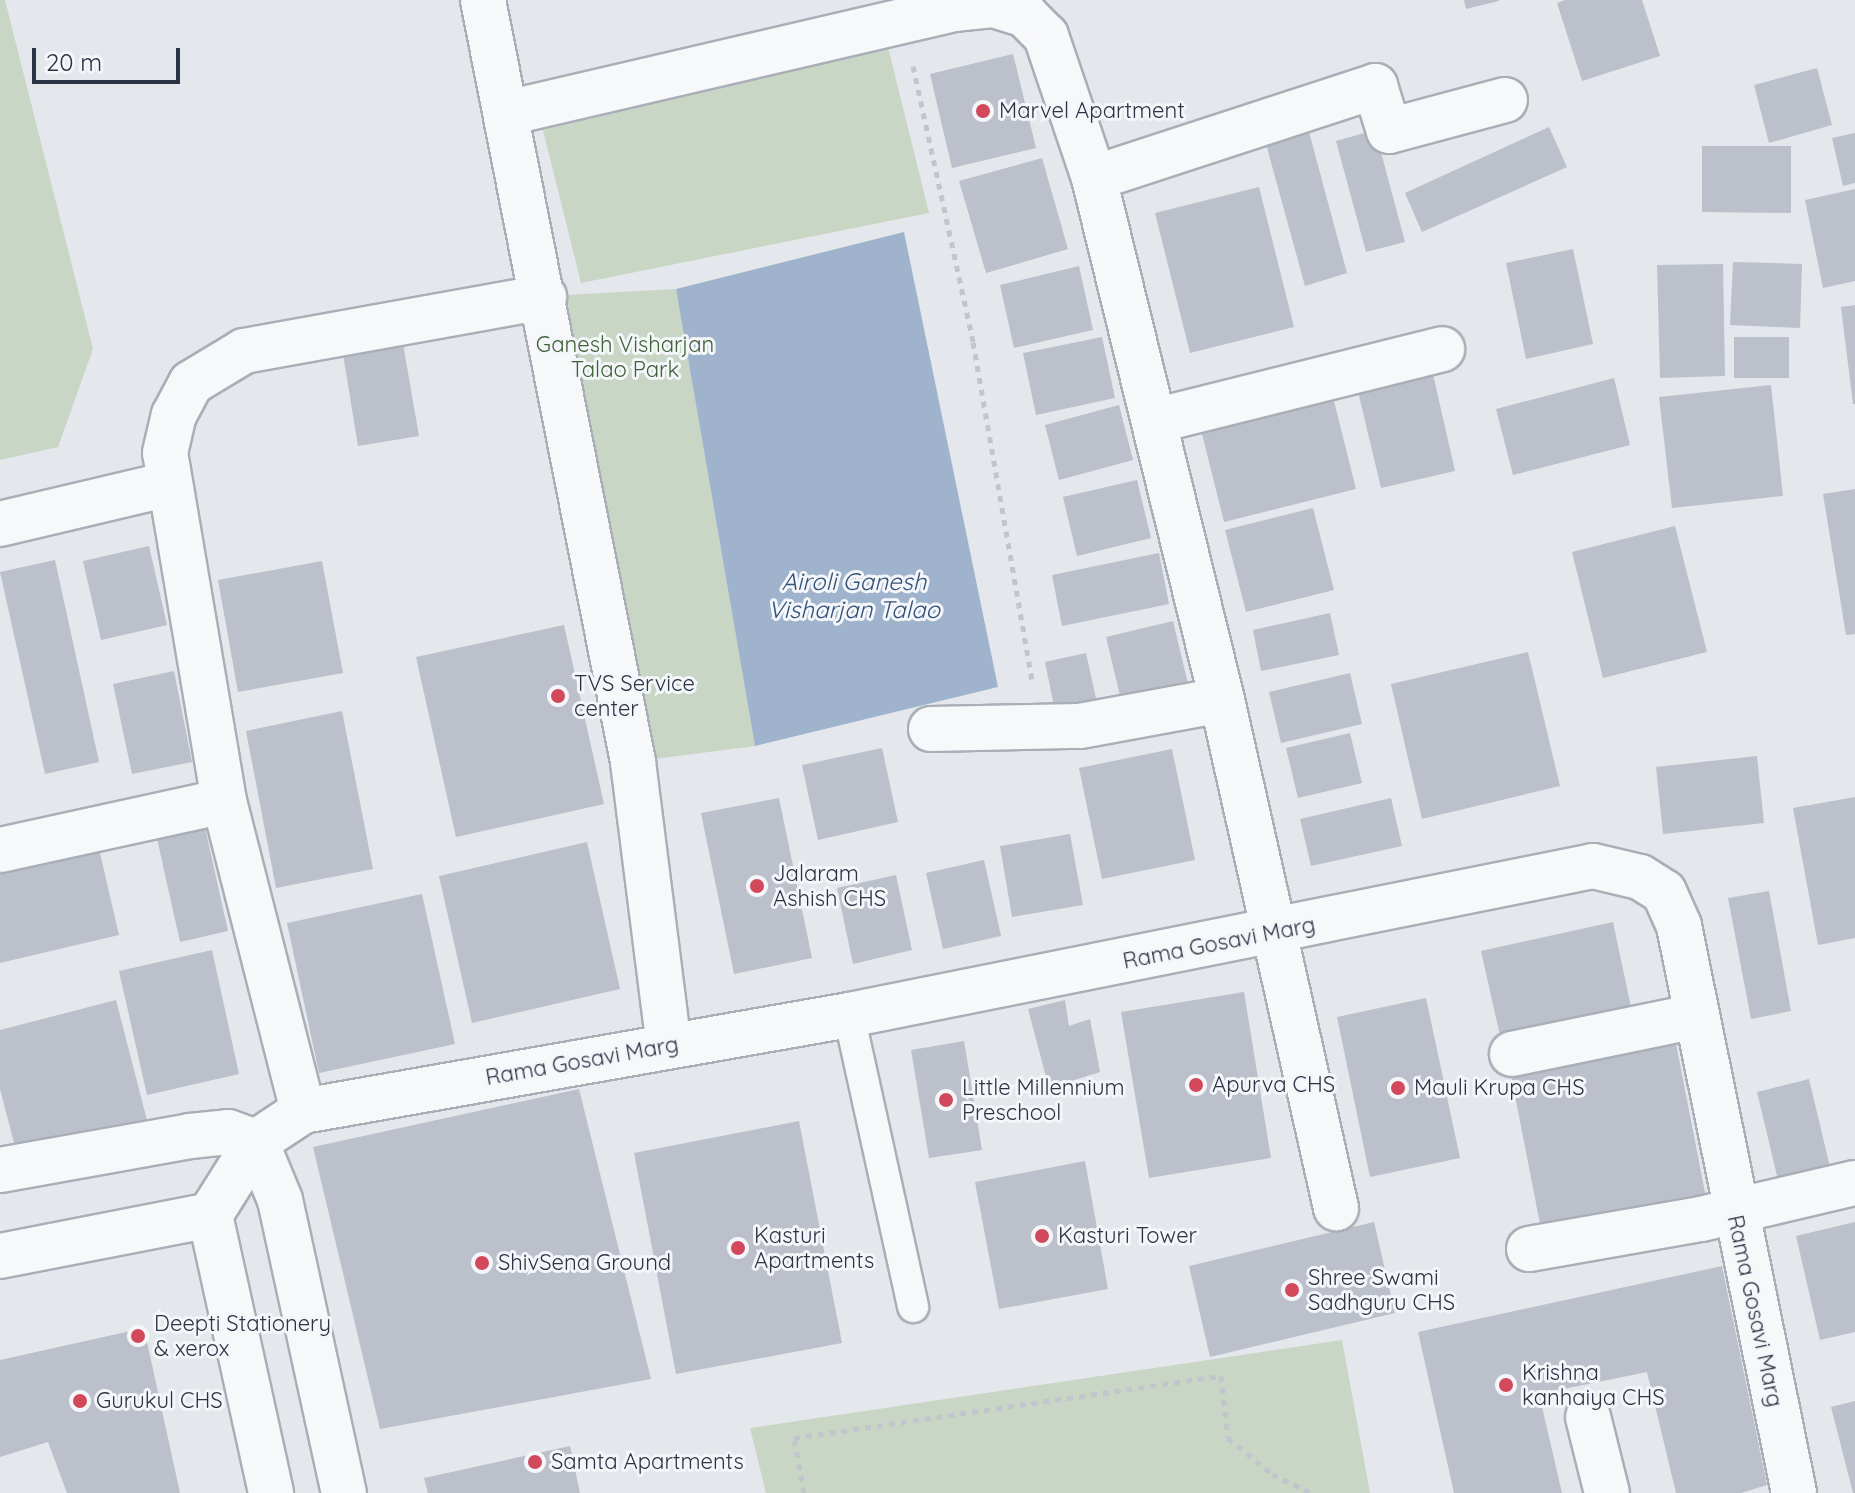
<!DOCTYPE html>
<html>
<head>
<meta charset="utf-8">
<style>
	body { margin:0 }
	#map { position:relative; width:1855px; height:1493px; overflow:hidden; background:#e4e7ec; font-family:Quicksand,sans-serif }
	div>[style] { position:absolute }
	[style*='--x'] { left:calc(var(--x)*1px); top:calc(var(--y)*1px); width:calc(var(--w)*1px); rotate:calc(var(--a)*1deg) }
	.green>* { inset:0; background:#c9d6c5 }
	.water>* { inset:0; background:#9fb4cc }
	.building>* { inset:0; background:#bbc0ca }
	.path>* { height:5px; margin-top:-2.5px; transform-origin:0; background:repeating-linear-gradient(90deg,#c2c5cb 0 6px,transparent 0 12px) }
	.roads { filter:drop-shadow(2px 0 #a9aeb7) drop-shadow(-2px 0 #a9aeb7) drop-shadow(0 2px #a9aeb7) drop-shadow(0 -2px #a9aeb7) }
	.service>* { height:30px; margin:-15px; padding:0 15px; transform-origin:15px; border-radius:15px; background:#f7f8fa }
	.minor>* { height:44px; margin:-22px; padding:0 22px; transform-origin:22px; border-radius:22px; background:#f7f8fa }
	.tertiary>* { height:44px; margin:-22px; padding:0 22px; transform-origin:22px; border-radius:22px; background:#f7f8fa }
	.dots>* { width:22px; height:22px; translate:-50% -50%; box-sizing:border-box; border:4px solid #f4f6f9; border-radius:50% }
	span { translate:-50% -50%; white-space:nowrap; text-align:center; line-height:1.15; -webkit-text-stroke:6px #f4f6f9; paint-order:stroke }
	.poi-label { font-size:22px; color:#2b3445 }
	.left { translate:0 -50%; text-align:left }
	.park-label { font-size:22px; color:#3f6138 }
	.street-label { font-size:22px; color:#2b3445 }
	.water-label { font-size:24px; color:#34527a; font-style:italic }
	.scale { position:absolute; left:32px; top:48px; width:148px; height:36px; box-sizing:border-box; border:4px solid #2b3445; border-top:0; padding-left:10px; font-size:24px; line-height:28px; white-space:nowrap; color:#2b3445; -webkit-text-stroke:6px #f4f6f9; paint-order:stroke }
</style>
</head>
<body>
<div id="map">
	<div class="green">
		<i style="clip-path:polygon(0 0,5px 0,93px 349px,58px 447px,0 460px)"></i>
		<i style="clip-path:polygon(888px 47px,929px 213px,581px 283px,543px 130px)"></i>
		<i style="clip-path:polygon(676px 289px,755px 746px,639px 761px,549px 296px)"></i>
		<i style="clip-path:polygon(1342px 1340px,1370px 1493px,766px 1493px,750px 1428px)"></i>
	</div>
	<div class="water">
		<i style="clip-path:polygon(904px 232px,998px 687px,755px 746px,676px 289px)"></i>
	</div>
	<div class="building">
		<i style="clip-path:polygon(1464px 0,1499px 0,1499px 1px,1466px 9px)"></i>
		<i style="clip-path:polygon(1565px 0,1642px 0,1660px 56px,1582px 81px,1557px 3px)"></i>
		<i style="clip-path:polygon(1013px 54px,1036px 148px,952px 168px,930px 74px)"></i>
		<i style="clip-path:polygon(1817px 68px,1832px 125px,1769px 143px,1754px 85px)"></i>
		<i style="clip-path:polygon(1549px 127px,1567px 167px,1422px 232px,1405px 193px)"></i>
		<i style="clip-path:polygon(1375px 130px,1405px 242px,1366px 252px,1336px 141px)"></i>
		<i style="clip-path:polygon(1309px 132px,1347px 273px,1305px 286px,1266px 144px)"></i>
		<i style="clip-path:polygon(1855px 133px,1855px 183px,1843px 186px,1832px 138px)"></i>
		<i style="clip-path:polygon(1702px 146px,1791px 146px,1791px 213px,1702px 212px)"></i>
		<i style="clip-path:polygon(1042px 158px,1068px 249px,986px 273px,959px 181px)"></i>
		<i style="clip-path:polygon(1259px 187px,1294px 327px,1190px 353px,1155px 213px)"></i>
		<i style="clip-path:polygon(1855px 189px,1855px 281px,1823px 288px,1805px 200px)"></i>
		<i style="clip-path:polygon(1573px 249px,1593px 344px,1526px 359px,1506px 263px)"></i>
		<i style="clip-path:polygon(1733px 262px,1802px 264px,1800px 328px,1730px 325px)"></i>
		<i style="clip-path:polygon(1723px 264px,1725px 376px,1660px 378px,1657px 265px)"></i>
		<i style="clip-path:polygon(1079px 266px,1093px 330px,1014px 348px,1000px 285px)"></i>
		<i style="clip-path:polygon(1855px 305px,1855px 404px,1853px 404px,1841px 307px)"></i>
		<i style="clip-path:polygon(1102px 337px,1115px 398px,1036px 415px,1023px 353px)"></i>
		<i style="clip-path:polygon(1734px 337px,1789px 337px,1789px 378px,1734px 378px)"></i>
		<i style="clip-path:polygon(402px 338px,419px 436px,358px 446px,342px 348px)"></i>
		<i style="clip-path:polygon(1432px 370px,1455px 471px,1381px 488px,1357px 387px)"></i>
		<i style="clip-path:polygon(1614px 378px,1630px 445px,1513px 475px,1496px 409px)"></i>
		<i style="clip-path:polygon(1330px 385px,1356px 489px,1224px 522px,1198px 418px)"></i>
		<i style="clip-path:polygon(1771px 385px,1783px 496px,1672px 508px,1659px 397px)"></i>
		<i style="clip-path:polygon(1119px 405px,1133px 460px,1059px 480px,1045px 425px)"></i>
		<i style="clip-path:polygon(1137px 480px,1151px 538px,1077px 556px,1063px 497px)"></i>
		<i style="clip-path:polygon(1855px 489px,1855px 634px,1846px 635px,1823px 494px)"></i>
		<i style="clip-path:polygon(1313px 508px,1334px 590px,1246px 612px,1225px 530px)"></i>
		<i style="clip-path:polygon(1675px 526px,1707px 652px,1603px 678px,1572px 552px)"></i>
		<i style="clip-path:polygon(149px 546px,167px 625px,101px 640px,83px 561px)"></i>
		<i style="clip-path:polygon(1159px 553px,1169px 604px,1062px 626px,1052px 575px)"></i>
		<i style="clip-path:polygon(55px 560px,99px 762px,45px 774px,0 572px)"></i>
		<i style="clip-path:polygon(322px 561px,343px 673px,238px 692px,218px 580px)"></i>
		<i style="clip-path:polygon(1330px 613px,1339px 655px,1261px 671px,1253px 630px)"></i>
		<i style="clip-path:polygon(1173px 621px,1189px 688px,1122px 704px,1106px 637px)"></i>
		<i style="clip-path:polygon(564px 625px,604px 804px,456px 837px,416px 657px)"></i>
		<i style="clip-path:polygon(1528px 652px,1560px 786px,1422px 819px,1391px 684px)"></i>
		<i style="clip-path:polygon(1086px 653px,1097px 703px,1055px 711px,1045px 662px)"></i>
		<i style="clip-path:polygon(174px 671px,192px 762px,132px 774px,113px 684px)"></i>
		<i style="clip-path:polygon(1350px 673px,1362px 724px,1281px 743px,1269px 692px)"></i>
		<i style="clip-path:polygon(342px 711px,373px 869px,276px 888px,246px 731px)"></i>
		<i style="clip-path:polygon(1350px 733px,1362px 783px,1298px 798px,1286px 748px)"></i>
		<i style="clip-path:polygon(882px 748px,898px 822px,818px 840px,802px 765px)"></i>
		<i style="clip-path:polygon(1172px 749px,1195px 860px,1102px 879px,1079px 768px)"></i>
		<i style="clip-path:polygon(1757px 756px,1764px 823px,1663px 834px,1656px 767px)"></i>
		<i style="clip-path:polygon(1855px 797px,1855px 938px,1818px 945px,1793px 808px)"></i>
		<i style="clip-path:polygon(779px 798px,812px 958px,734px 974px,701px 813px)"></i>
		<i style="clip-path:polygon(1391px 798px,1402px 846px,1311px 866px,1300px 819px)"></i>
		<i style="clip-path:polygon(204px 823px,228px 931px,180px 942px,156px 834px)"></i>
		<i style="clip-path:polygon(1070px 834px,1083px 905px,1012px 917px,1000px 846px)"></i>
		<i style="clip-path:polygon(587px 842px,620px 989px,472px 1023px,439px 876px)"></i>
		<i style="clip-path:polygon(99px 849px,119px 935px,0 963px,0 871px)"></i>
		<i style="clip-path:polygon(984px 860px,1001px 936px,943px 949px,926px 873px)"></i>
		<i style="clip-path:polygon(896px 875px,912px 950px,853px 964px,837px 888px)"></i>
		<i style="clip-path:polygon(1769px 891px,1791px 1011px,1751px 1019px,1728px 898px)"></i>
		<i style="clip-path:polygon(422px 894px,455px 1044px,319px 1073px,287px 923px)"></i>
		<i style="clip-path:polygon(1613px 922px,1632px 1012px,1501px 1040px,1481px 951px)"></i>
		<i style="clip-path:polygon(212px 950px,239px 1074px,147px 1095px,119px 971px)"></i>
		<i style="clip-path:polygon(1244px 992px,1271px 1158px,1149px 1178px,1121px 1012px)"></i>
		<i style="clip-path:polygon(1426px 998px,1460px 1158px,1370px 1177px,1337px 1017px)"></i>
		<i style="clip-path:polygon(116px 1000px,150px 1132px,20px 1166px,0 1089px,0 1030px)"></i>
		<i style="clip-path:polygon(1065px 1000px,1069px 1026px,1090px 1019px,1100px 1072px,1049px 1088px,1028px 1009px)"></i>
		<i style="clip-path:polygon(1674px 1033px,1707px 1203px,1542px 1234px,1509px 1065px)"></i>
		<i style="clip-path:polygon(964px 1041px,982px 1150px,929px 1158px,911px 1050px)"></i>
		<i style="clip-path:polygon(1809px 1079px,1830px 1167px,1778px 1180px,1757px 1092px)"></i>
		<i style="clip-path:polygon(579px 1089px,651px 1379px,380px 1429px,313px 1147px)"></i>
		<i style="clip-path:polygon(799px 1121px,842px 1343px,676px 1374px,634px 1153px)"></i>
		<i style="clip-path:polygon(1085px 1161px,1108px 1289px,999px 1309px,975px 1182px)"></i>
		<i style="clip-path:polygon(1374px 1222px,1395px 1313px,1210px 1357px,1189px 1266px)"></i>
		<i style="clip-path:polygon(1855px 1222px,1855px 1332px,1820px 1340px,1796px 1236px)"></i>
		<i style="clip-path:polygon(1722px 1266px,1767px 1485px,1741px 1493px,1676px 1493px,1647px 1372px,1539px 1394px,1562px 1493px,1454px 1493px,1418px 1332px)"></i>
		<i style="clip-path:polygon(144px 1328px,180px 1493px,67px 1493px,48px 1442px,0 1457px,0 1360px)"></i>
		<i style="clip-path:polygon(1855px 1401px,1855px 1493px,1853px 1493px,1831px 1407px)"></i>
		<i style="clip-path:polygon(570px 1446px,580px 1493px,428px 1493px,424px 1478px)"></i>
	</div>
	<div class="path">
		<i style="--x:913;--y:66;--w:282;--a:77.7"></i>
		<i style="--x:973;--y:342;--w:344;--a:80.1"></i>
		<i style="--x:804;--y:1493;--w:56;--a:-100.3"></i>
		<i style="--x:794;--y:1438;--w:431;--a:-8.3"></i>
		<i style="--x:1221;--y:1376;--w:62;--a:83.6"></i>
		<i style="--x:1228;--y:1438;--w:57;--a:39.3"></i>
		<i style="--x:1272;--y:1474;--w:43;--a:26"></i>
	</div>
	<div class="roads">
		<div class="service">
			<i style="--x:849;--y:1015;--w:299;--a:77.6"></i>
		</div>
		<div class="minor">
			<i style="--x:483;--y:0;--w:777;--a:78.86"></i>
			<i style="--x:633;--y:762;--w:285;--a:82.8"></i>
			<i style="--x:507;--y:113;--w:459;--a:-13.1"></i>
			<i style="--x:954;--y:9;--w:39;--a:-6"></i>
			<i style="--x:993;--y:5;--w:34;--a:17"></i>
			<i style="--x:1025;--y:15;--w:30;--a:45"></i>
			<i style="--x:1046;--y:36;--w:150;--a:71.3"></i>
			<i style="--x:1094;--y:178;--w:537;--a:76.22"></i>
			<i style="--x:1222;--y:700;--w:521;--a:77.35"></i>
			<i style="--x:1094;--y:178;--w:296;--a:-18.1"></i>
			<i style="--x:1375;--y:86;--w:47;--a:72.7"></i>
			<i style="--x:1389;--y:131;--w:120;--a:-15"></i>
			<i style="--x:1154;--y:421;--w:297;--a:-14"></i>
			<i style="--x:0;--y:524;--w:174;--a:-13.3"></i>
			<i style="--x:931;--y:729;--w:149;--a:-1.2"></i>
			<i style="--x:1080;--y:726;--w:144;--a:-10.4"></i>
			<i style="--x:0;--y:850;--w:229;--a:-12.3"></i>
			<i style="--x:1512;--y:1054;--w:189;--a:-11.6"></i>
			<i style="--x:303;--y:1111;--w:320;--a:-104.3"></i>
			<i style="--x:224;--y:801;--w:353;--a:-99.6"></i>
			<i style="--x:165;--y:453;--w:39;--a:-77"></i>
			<i style="--x:174;--y:415;--w:36;--a:-62"></i>
			<i style="--x:191;--y:383;--w:62;--a:-31.1"></i>
			<i style="--x:244;--y:351;--w:305;--a:-10.2"></i>
			<i style="--x:210;--y:1215;--w:86;--a:-57.8"></i>
			<i style="--x:256;--y:1142;--w:56;--a:-33.4"></i>
			<i style="--x:303;--y:1111;--w:554;--a:-9.97"></i>
			<i style="--x:849;--y:1015;--w:759;--a:-11.32"></i>
			<i style="--x:1593;--y:866;--w:48;--a:13.2"></i>
			<i style="--x:1640;--y:877;--w:28;--a:32"></i>
			<i style="--x:1664;--y:892;--w:37;--a:66"></i>
			<i style="--x:1679;--y:926;--w:579;--a:78.53"></i>
			<i style="--x:1529;--y:1249;--w:175;--a:-9.9"></i>
			<i style="--x:1701;--y:1219;--w:158;--a:-13.2"></i>
			<i style="--x:1588;--y:1417;--w:78;--a:76"></i>
		</div>
		<div class="tertiary">
			<i style="--x:0;--y:1170;--w:193;--a:-10.1"></i>
			<i style="--x:190;--y:1136;--w:38;--a:-6"></i>
			<i style="--x:228;--y:1132;--w:30;--a:20"></i>
			<i style="--x:256;--y:1142;--w:63;--a:67.5"></i>
			<i style="--x:280;--y:1200;--w:300;--a:77.7"></i>
			<i style="--x:0;--y:1256;--w:214;--a:-11"></i>
			<i style="--x:210;--y:1215;--w:285;--a:77.6"></i>
		</div>
	</div>
	<div class="dots">
		<i style="left:983px;top:111px;background:#d1495b"></i>
		<i style="left:558px;top:696px;background:#d1495b"></i>
		<i style="left:757px;top:886px;background:#d1495b"></i>
		<i style="left:1196px;top:1085px;background:#d1495b"></i>
		<i style="left:1398px;top:1088px;background:#d1495b"></i>
		<i style="left:946px;top:1100px;background:#d1495b"></i>
		<i style="left:1042px;top:1236px;background:#d1495b"></i>
		<i style="left:738px;top:1248px;background:#d1495b"></i>
		<i style="left:482px;top:1263px;background:#d1495b"></i>
		<i style="left:1292px;top:1290px;background:#d1495b"></i>
		<i style="left:138px;top:1336px;background:#d1495b"></i>
		<i style="left:1506px;top:1385px;background:#d1495b"></i>
		<i style="left:80px;top:1401px;background:#d1495b"></i>
		<i style="left:535px;top:1462px;background:#d1495b"></i>
	</div>
	<div class="poi-label">
		<span class="left" style="left:999px;top:111px">Marvel Apartment</span>
		<span class="left" style="left:574px;top:696px">TVS Service<br>center</span>
		<span class="left" style="left:773px;top:886px">Jalaram<br>Ashish CHS</span>
		<span class="left" style="left:1212px;top:1085px">Apurva CHS</span>
		<span class="left" style="left:962px;top:1100px">Little Millennium<br>Preschool</span>
		<span class="left" style="left:1414px;top:1088px">Mauli Krupa CHS</span>
		<span class="left" style="left:754px;top:1248px">Kasturi<br>Apartments</span>
		<span class="left" style="left:1058px;top:1236px">Kasturi Tower</span>
		<span class="left" style="left:498px;top:1263px">ShivSena Ground</span>
		<span class="left" style="left:1308px;top:1290px">Shree Swami<br>Sadhguru CHS</span>
		<span class="left" style="left:154px;top:1336px">Deepti Stationery<br>&amp; xerox</span>
		<span class="left" style="left:1522px;top:1385px">Krishna<br>kanhaiya CHS</span>
		<span class="left" style="left:96px;top:1401px">Gurukul CHS</span>
		<span class="left" style="left:551px;top:1462px">Samta Apartments</span>
	</div>
	<div class="park-label">
		<span style="left:625px;top:357px">Ganesh Visharjan<br>Talao Park</span>
	</div>
	<div class="street-label">
		<span style="left:1219px;top:943px;rotate:-11deg">Rama Gosavi Marg</span>
		<span style="left:582px;top:1061px;rotate:-10deg">Rama Gosavi Marg</span>
		<span style="left:1755px;top:1311px;rotate:78deg">Rama Gosavi Marg</span>
	</div>
	<div class="water-label">
		<span style="left:854px;top:596px">Airoli Ganesh<br>Visharjan Talao</span>
	</div>
	<div class="scale">20 m</div>
</div>
</body>
</html>
